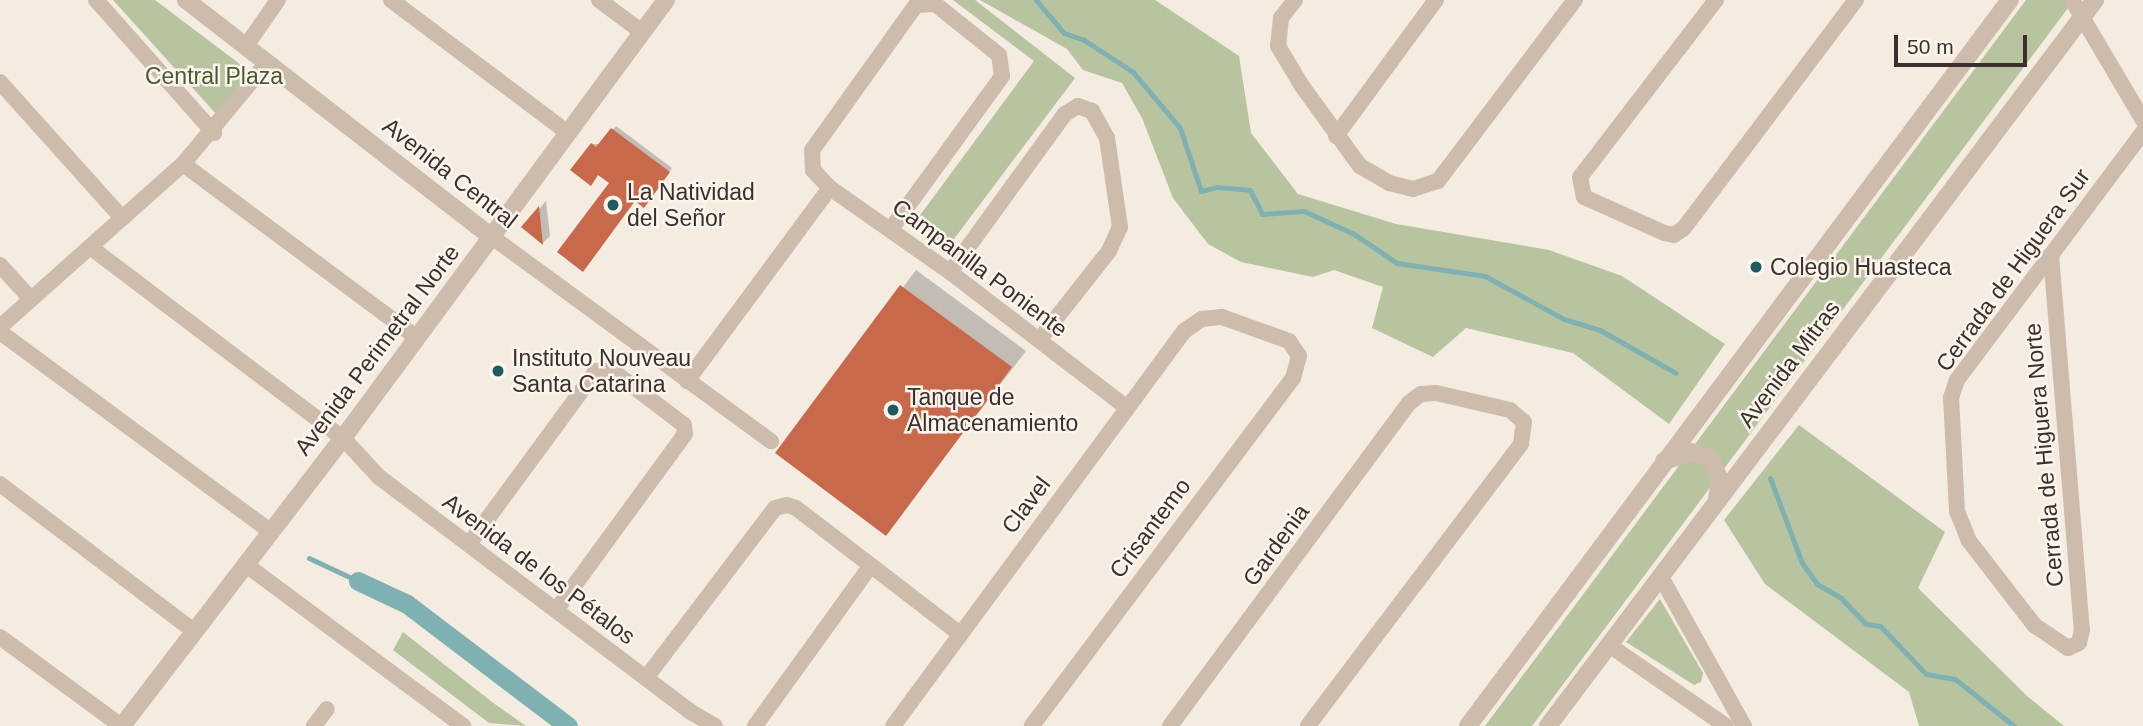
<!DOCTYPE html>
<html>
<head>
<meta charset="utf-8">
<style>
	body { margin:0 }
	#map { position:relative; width:2143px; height:726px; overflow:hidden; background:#f4ebe1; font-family:Helvetica,sans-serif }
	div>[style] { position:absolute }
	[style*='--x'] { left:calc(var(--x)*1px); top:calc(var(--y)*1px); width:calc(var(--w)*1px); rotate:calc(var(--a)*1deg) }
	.green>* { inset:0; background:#b8c4a0 }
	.shadow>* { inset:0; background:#0003 }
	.stream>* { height:5px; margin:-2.5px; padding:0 2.5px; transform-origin:2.5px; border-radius:2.5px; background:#7fb0b2 }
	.canal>* { height:19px; margin:-9.5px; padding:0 9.5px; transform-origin:9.5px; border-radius:9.5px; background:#7fb0b2 }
	.building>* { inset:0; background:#c8694b }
	.minor>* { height:16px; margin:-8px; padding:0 8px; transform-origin:8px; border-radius:8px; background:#cdbbac }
	.tertiary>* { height:18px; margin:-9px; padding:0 9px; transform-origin:9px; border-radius:9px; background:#cdbbac }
	.dots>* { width:19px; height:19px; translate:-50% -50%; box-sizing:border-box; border:4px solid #fbf5ee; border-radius:50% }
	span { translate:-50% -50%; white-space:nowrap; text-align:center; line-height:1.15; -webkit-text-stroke:5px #fbf5ee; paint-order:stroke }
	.park-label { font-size:23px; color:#4a5a2e }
	.street-label { font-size:23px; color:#3b302b }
	.poi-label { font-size:23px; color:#3b302b }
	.left { translate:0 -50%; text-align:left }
	.scale { position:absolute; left:1894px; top:35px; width:133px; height:32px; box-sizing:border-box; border:4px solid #3b302b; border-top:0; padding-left:9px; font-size:21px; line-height:24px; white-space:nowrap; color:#3b302b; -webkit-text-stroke:5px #fbf5ee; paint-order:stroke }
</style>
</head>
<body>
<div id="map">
	<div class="green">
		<i style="clip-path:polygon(113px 0,155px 0,249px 71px,217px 115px)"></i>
		<i style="clip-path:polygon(953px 0,975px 0,1075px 78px,948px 247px,912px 226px,1034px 61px)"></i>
		<i style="clip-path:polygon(980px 0,1155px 0,1239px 56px,1251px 133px,1298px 194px,1396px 224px,1549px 250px,1622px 276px,1725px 344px,1669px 424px,1573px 353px,1466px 328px,1433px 357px,1372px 328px,1383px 287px,1334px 270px,1313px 277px,1241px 262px,1208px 244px,1173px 198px,1142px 118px,1122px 83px,1083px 70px,1067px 49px)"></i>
		<i style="clip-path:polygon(2026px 0,2074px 0,1532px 726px,1485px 726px)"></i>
		<i style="clip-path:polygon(1799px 425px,1945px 532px,1918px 588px,2027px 696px,2064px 726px,1919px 726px,1909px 692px,1765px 584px,1724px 520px)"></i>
		<i style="clip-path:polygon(1660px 599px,1703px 673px,1701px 682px,1694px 685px,1626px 642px)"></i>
		<i style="clip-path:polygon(403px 632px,492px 702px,526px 726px,489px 723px,393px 650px)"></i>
	</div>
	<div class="shadow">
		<i style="clip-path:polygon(616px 126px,672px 168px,648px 203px,599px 173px,592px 144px,600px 144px)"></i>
		<i style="clip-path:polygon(546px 201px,550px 236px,543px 243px,523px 227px)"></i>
		<i style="clip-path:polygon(916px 270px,1026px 351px,886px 533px,778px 453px)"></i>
	</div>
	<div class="stream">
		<i style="--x:1036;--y:0;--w:43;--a:49.7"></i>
		<i style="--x:1064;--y:33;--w:21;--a:19"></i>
		<i style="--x:1084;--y:40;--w:59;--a:33.1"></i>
		<i style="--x:1133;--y:72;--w:73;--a:50"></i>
		<i style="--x:1180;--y:128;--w:66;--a:71.6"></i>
		<i style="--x:1201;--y:191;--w:16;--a:-14"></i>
		<i style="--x:1217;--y:187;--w:33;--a:5"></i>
		<i style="--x:1250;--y:190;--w:27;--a:63"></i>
		<i style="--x:1262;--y:214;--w:42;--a:-4.1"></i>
		<i style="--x:1304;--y:211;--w:55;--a:24.7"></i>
		<i style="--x:1354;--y:234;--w:52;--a:34"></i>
		<i style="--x:1397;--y:263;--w:89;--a:8.4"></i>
		<i style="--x:1485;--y:276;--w:90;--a:28.6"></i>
		<i style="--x:1564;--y:319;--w:38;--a:17"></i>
		<i style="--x:1600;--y:330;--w:87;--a:29.5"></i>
		<i style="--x:1770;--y:478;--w:91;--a:69.4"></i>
		<i style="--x:1802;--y:563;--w:26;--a:54"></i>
		<i style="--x:1817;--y:584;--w:28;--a:30"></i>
		<i style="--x:1841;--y:598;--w:36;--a:46"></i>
		<i style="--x:1866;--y:624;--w:14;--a:8"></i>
		<i style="--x:1880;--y:626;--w:66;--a:46.2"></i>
		<i style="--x:1926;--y:674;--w:29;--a:10"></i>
		<i style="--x:1955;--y:679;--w:75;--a:38.5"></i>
		<i style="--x:309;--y:558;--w:54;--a:25.1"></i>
	</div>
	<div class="canal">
		<i style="--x:358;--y:581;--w:54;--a:25.1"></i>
		<i style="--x:407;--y:604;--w:202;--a:37.2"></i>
	</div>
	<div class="building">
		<i style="clip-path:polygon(611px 128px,670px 172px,644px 208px,635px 201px,583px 272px,557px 252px,609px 183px,598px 175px,591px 186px,570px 170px,591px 143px,596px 147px)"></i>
		<i style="clip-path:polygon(539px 206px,543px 245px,521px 227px)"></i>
		<i style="clip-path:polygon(900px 285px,1012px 367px,886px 536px,775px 453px)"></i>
	</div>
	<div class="minor">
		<i style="--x:96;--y:0;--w:178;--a:48.4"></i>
		<i style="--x:391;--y:0;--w:220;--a:36.9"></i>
		<i style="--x:599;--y:0;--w:54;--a:36.7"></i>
		<i style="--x:1295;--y:0;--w:23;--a:128"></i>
		<i style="--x:1281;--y:18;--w:28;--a:96"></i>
		<i style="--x:1278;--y:46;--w:47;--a:59"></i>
		<i style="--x:1302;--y:86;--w:99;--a:54.1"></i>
		<i style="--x:1360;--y:166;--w:34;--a:30"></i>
		<i style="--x:1389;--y:183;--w:25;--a:14"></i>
		<i style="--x:1413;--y:189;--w:26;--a:-18"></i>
		<i style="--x:1438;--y:181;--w:227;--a:-52.9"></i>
		<i style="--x:1716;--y:0;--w:223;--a:127.5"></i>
		<i style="--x:1580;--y:177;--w:20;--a:79"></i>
		<i style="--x:1584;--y:197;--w:88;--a:24.2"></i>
		<i style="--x:1664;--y:233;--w:10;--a:11"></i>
		<i style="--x:1674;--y:235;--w:12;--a:-35"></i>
		<i style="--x:1684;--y:228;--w:286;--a:-53"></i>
		<i style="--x:2072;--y:0;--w:139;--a:59.4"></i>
		<i style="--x:246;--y:46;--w:56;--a:-55.2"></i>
		<i style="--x:0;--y:82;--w:183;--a:48.1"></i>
		<i style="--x:1336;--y:136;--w:169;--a:-53.7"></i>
		<i style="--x:183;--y:164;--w:289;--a:36.6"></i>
		<i style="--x:891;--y:229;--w:189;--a:-54"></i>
		<i style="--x:1002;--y:76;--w:21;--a:-98"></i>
		<i style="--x:999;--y:55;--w:82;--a:-141.4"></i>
		<i style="--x:935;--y:4;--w:19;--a:177"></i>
		<i style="--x:916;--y:5;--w:178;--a:125.6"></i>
		<i style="--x:812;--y:150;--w:20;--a:87"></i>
		<i style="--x:813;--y:170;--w:25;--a:47"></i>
		<i style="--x:830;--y:188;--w:146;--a:35"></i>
		<i style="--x:950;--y:272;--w:223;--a:37.5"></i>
		<i style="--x:492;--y:237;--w:346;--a:36.2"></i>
		<i style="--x:90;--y:247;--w:317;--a:37.1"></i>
		<i style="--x:343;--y:438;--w:53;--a:47.3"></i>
		<i style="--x:379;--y:477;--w:388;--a:37"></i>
		<i style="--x:689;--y:711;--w:30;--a:30"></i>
		<i style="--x:2051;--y:255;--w:376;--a:85.3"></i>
		<i style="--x:2082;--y:630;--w:13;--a:103"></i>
		<i style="--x:2079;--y:643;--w:12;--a:156"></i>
		<i style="--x:2068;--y:648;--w:40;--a:-146"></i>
		<i style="--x:2035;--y:626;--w:108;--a:-127.8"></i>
		<i style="--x:1969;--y:541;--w:32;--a:-112"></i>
		<i style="--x:1957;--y:511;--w:113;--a:-93"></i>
		<i style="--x:1951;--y:398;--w:19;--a:-72"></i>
		<i style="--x:1957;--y:380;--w:156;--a:-53.1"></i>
		<i style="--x:2051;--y:255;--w:154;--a:-53.2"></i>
		<i style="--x:0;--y:265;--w:45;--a:47.7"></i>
		<i style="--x:950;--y:272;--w:195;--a:-54"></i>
		<i style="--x:1065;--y:114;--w:15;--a:-32"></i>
		<i style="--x:1078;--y:106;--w:15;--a:20"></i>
		<i style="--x:1092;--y:111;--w:31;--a:61"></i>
		<i style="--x:1107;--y:138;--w:90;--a:81.7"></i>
		<i style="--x:1120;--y:227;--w:26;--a:115"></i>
		<i style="--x:1109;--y:251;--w:113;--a:128.2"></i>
		<i style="--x:0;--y:327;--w:245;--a:-41.7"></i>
		<i style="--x:183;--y:164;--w:131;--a:-50.3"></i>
		<i style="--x:0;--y:332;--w:335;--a:36.4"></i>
		<i style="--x:687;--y:381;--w:240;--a:-53.5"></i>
		<i style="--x:0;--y:484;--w:243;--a:37.2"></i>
		<i style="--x:469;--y:544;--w:215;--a:-53.7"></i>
		<i style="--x:596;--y:371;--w:17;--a:0"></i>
		<i style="--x:613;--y:371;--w:89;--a:37.3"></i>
		<i style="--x:684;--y:425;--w:9;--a:84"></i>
		<i style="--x:685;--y:434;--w:218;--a:126.2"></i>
		<i style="--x:245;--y:564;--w:272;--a:36.6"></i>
		<i style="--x:1661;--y:577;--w:171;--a:60.9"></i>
		<i style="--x:0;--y:637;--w:150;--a:36.3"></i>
		<i style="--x:1609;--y:645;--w:142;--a:34.7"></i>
		<i style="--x:646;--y:678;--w:213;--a:-52.8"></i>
		<i style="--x:775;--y:508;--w:12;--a:-14"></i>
		<i style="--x:787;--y:505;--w:9;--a:18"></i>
		<i style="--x:796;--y:508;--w:205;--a:37.5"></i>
		<i style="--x:314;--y:726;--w:21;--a:-53"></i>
		<i style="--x:755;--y:726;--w:198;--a:-54.2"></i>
		<i style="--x:893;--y:726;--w:491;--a:-53.6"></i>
		<i style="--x:1184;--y:331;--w:22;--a:-34"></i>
		<i style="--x:1202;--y:319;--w:20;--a:-6"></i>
		<i style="--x:1222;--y:317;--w:71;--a:19.7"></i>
		<i style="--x:1289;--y:341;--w:18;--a:56"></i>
		<i style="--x:1299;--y:356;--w:23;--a:105"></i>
		<i style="--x:1293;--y:378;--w:435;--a:126.9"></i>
		<i style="--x:1170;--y:726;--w:402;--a:-53.5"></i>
		<i style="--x:1409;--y:403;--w:15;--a:-37"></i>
		<i style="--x:1421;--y:394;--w:15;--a:-4"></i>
		<i style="--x:1436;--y:393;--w:76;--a:12.9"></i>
		<i style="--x:1510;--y:410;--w:18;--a:41"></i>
		<i style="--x:1524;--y:422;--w:22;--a:98"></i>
		<i style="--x:1521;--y:444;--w:353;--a:127.1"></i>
	</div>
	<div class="tertiary">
		<i style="--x:186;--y:0;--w:387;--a:37.8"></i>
		<i style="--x:1664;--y:461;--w:28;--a:-18"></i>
		<i style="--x:1691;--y:452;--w:21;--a:19"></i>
		<i style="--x:1711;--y:459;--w:23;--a:67"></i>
		<i style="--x:1720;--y:480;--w:19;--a:99"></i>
		<i style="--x:122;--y:726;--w:363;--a:-52.5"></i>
		<i style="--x:343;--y:438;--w:544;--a:-53.59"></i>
		<i style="--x:1468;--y:726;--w:906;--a:-53.26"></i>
		<i style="--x:1548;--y:726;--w:909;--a:-53"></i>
	</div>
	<div class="dots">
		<i style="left:613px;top:205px;background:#1f5a5e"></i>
		<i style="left:1756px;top:267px;background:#1f5a5e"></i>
		<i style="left:498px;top:371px;background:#1f5a5e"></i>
		<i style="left:893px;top:410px;background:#1f5a5e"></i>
	</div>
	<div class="park-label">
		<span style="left:214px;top:76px">Central Plaza</span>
	</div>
	<div class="street-label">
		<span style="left:450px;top:173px;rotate:38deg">Avenida Central</span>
		<span style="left:980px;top:268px;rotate:37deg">Campanilla Poniente</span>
		<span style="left:2013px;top:270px;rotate:-54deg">Cerrada de Higuera Sur</span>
		<span style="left:377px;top:350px;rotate:-53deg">Avenida Perimetral Norte</span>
		<span style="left:1789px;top:364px;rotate:-53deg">Avenida Mitras</span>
		<span style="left:2044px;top:455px;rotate:-95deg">Cerrada de Higuera Norte</span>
		<span style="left:1026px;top:505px;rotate:-53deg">Clavel</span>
		<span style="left:1150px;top:528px;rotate:-53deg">Crisantemo</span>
		<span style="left:1276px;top:545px;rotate:-54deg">Gardenia</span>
		<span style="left:539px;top:569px;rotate:37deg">Avenida de los Pétalos</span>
	</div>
	<div class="poi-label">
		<span class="left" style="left:627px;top:205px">La Natividad<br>del Señor</span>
		<span class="left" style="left:1770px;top:267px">Colegio Huasteca</span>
		<span class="left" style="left:512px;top:371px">Instituto Nouveau<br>Santa Catarina</span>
		<span class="left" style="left:907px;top:410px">Tanque de<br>Almacenamiento</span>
	</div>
	<div class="scale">50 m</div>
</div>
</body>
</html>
